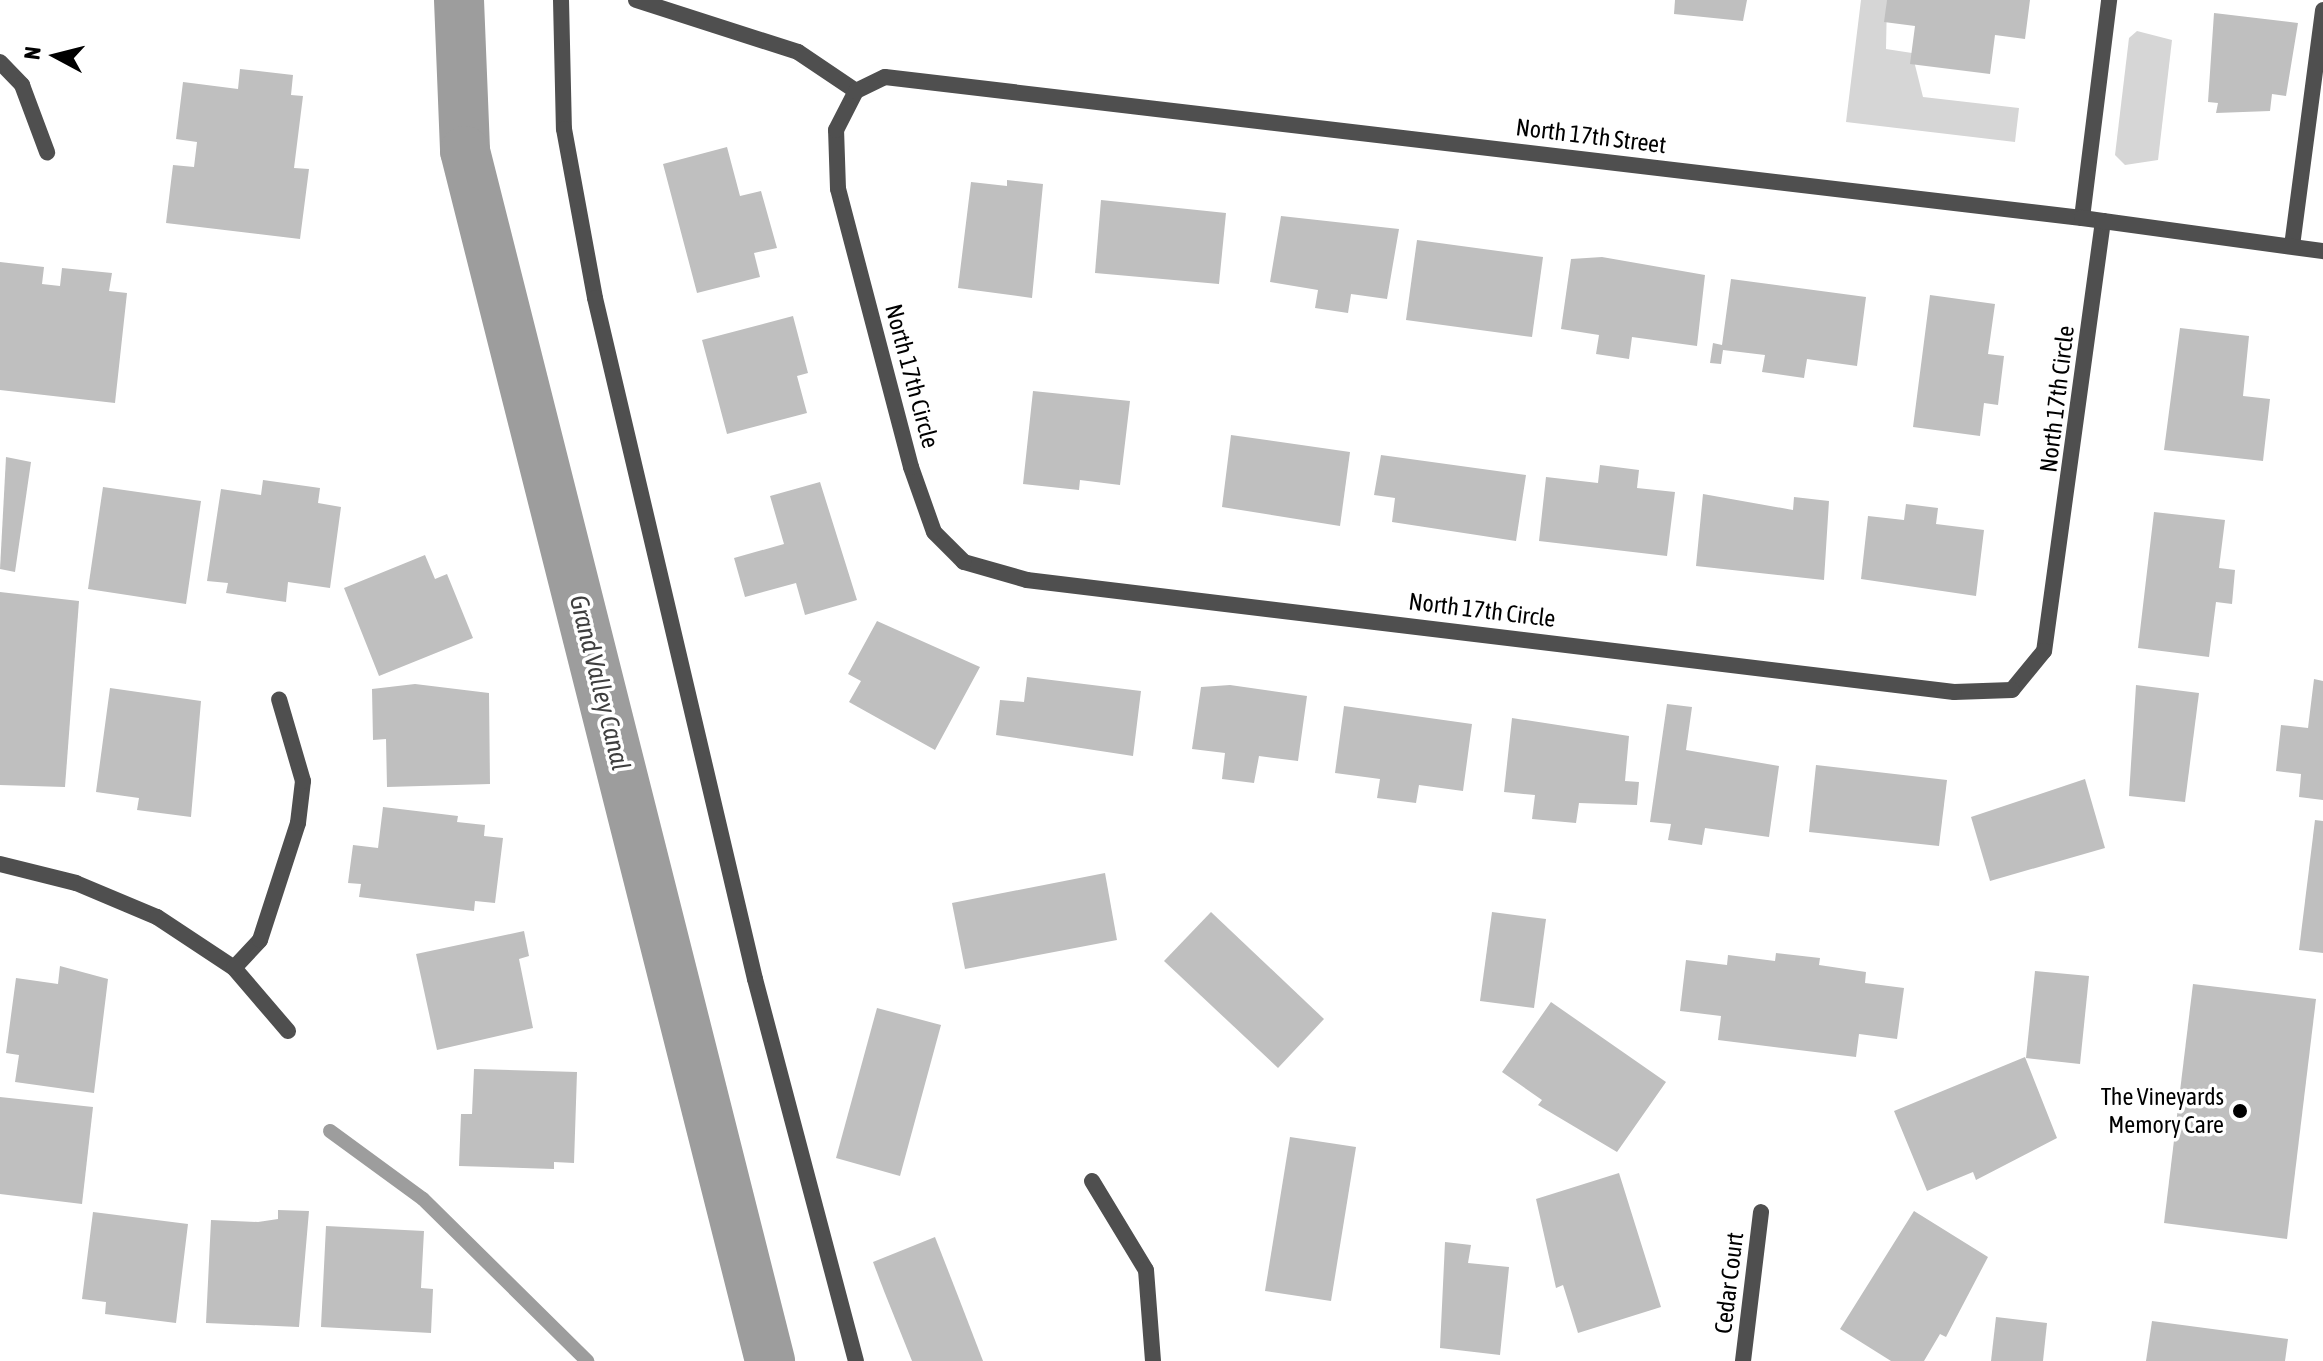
<!DOCTYPE html>
<html>
<head>
<meta charset="utf-8">
<style>
	body { margin:0 }
	#map { position:relative; width:2323px; height:1361px; overflow:hidden; background:#fff; font-family:"Asap Condensed",sans-serif }
	div>[style] { position:absolute }
	[style*='--x'] { left:calc(var(--x)*1px); top:calc(var(--y)*1px); width:calc(var(--w)*1px); rotate:calc(var(--a)*1deg) }
	.green>* { inset:0; background:#d6d6d6 }
	.stream>* { height:14px; margin:-7px; padding:0 7px; transform-origin:7px; border-radius:7px; background:#9d9d9d }
	.canal>* { height:50px; margin:-25px; padding:0 25px; transform-origin:25px; border-radius:25px; background:#9d9d9d }
	.building>* { inset:0; background:#bfbfbf }
	.service>* { height:16px; margin:-8px; padding:0 8px; transform-origin:8px; border-radius:8px; background:#4f4f4f }
	.minor>* { height:16px; margin:-8px; padding:0 8px; transform-origin:8px; border-radius:8px; background:#4f4f4f }
	.dots>* { width:22px; height:22px; translate:-50% -50%; box-sizing:border-box; border:4px solid #fff; border-radius:50% }
	span { translate:-50% -50%; white-space:nowrap; text-align:center; line-height:1.15; -webkit-text-stroke:7px #fff; paint-order:stroke }
	.street-label { font-size:24px; color:#000 }
	.poi-label { font-size:24px; color:#000 }
	.right { translate:-100% -50%; text-align:right }
	.water-label { font-size:26px; color:#3e3e3e; font-style:italic }
	.north { position:absolute; left:16px; top:16px; width:80px; height:80px; -webkit-text-stroke:6px #fff; paint-order:stroke; rotate:277deg; font-size:22px; font-weight:700; line-height:32px; text-align:center; color:#000 }
	.north::after { content:''; display:block; margin:auto; width:28px; height:36px; background:#000; clip-path:polygon(50% 0,100% 100%,50% 72%,0 100%) }
</style>
</head>
<body>
<div id="map">
	<div class="green">
		<i style="clip-path:polygon(1861px 0,1887px 0,1886px 49px,1912px 53px,1923px 97px,2019px 108px,2015px 142px,1846px 122px)"></i>
		<i style="clip-path:polygon(2137px 31px,2172px 40px,2158px 160px,2125px 165px,2115px 155px,2129px 38px)"></i>
	</div>
	<div class="stream">
		<i style="--x:330;--y:1131;--w:115;--a:36.2"></i>
		<i style="--x:423;--y:1199;--w:231;--a:44.6"></i>
	</div>
	<div class="canal">
		<i style="--x:459;--y:0;--w:151;--a:87.7"></i>
		<i style="--x:465;--y:151;--w:1248;--a:75.85"></i>
	</div>
	<div class="building">
		<i style="clip-path:polygon(1675px 0,1747px 0,1743px 21px,1674px 14px)"></i>
		<i style="clip-path:polygon(1887px 0,2030px 0,2025px 39px,1995px 35px,1990px 74px,1910px 64px,1915px 26px,1884px 22px)"></i>
		<i style="clip-path:polygon(2214px 13px,2298px 23px,2286px 96px,2272px 94px,2270px 111px,2216px 113px,2218px 103px,2208px 102px)"></i>
		<i style="clip-path:polygon(240px 69px,293px 75px,291px 95px,303px 96px,294px 168px,309px 169px,300px 239px,166px 223px,173px 165px,194px 167px,197px 142px,176px 139px,183px 82px,238px 89px)"></i>
		<i style="clip-path:polygon(727px 147px,740px 196px,761px 191px,777px 248px,754px 253px,760px 277px,697px 293px,663px 164px)"></i>
		<i style="clip-path:polygon(1007px 180px,1043px 184px,1032px 298px,958px 288px,971px 182px,1007px 186px)"></i>
		<i style="clip-path:polygon(1101px 200px,1226px 213px,1219px 284px,1095px 273px)"></i>
		<i style="clip-path:polygon(1281px 216px,1399px 229px,1387px 299px,1351px 294px,1348px 313px,1315px 308px,1318px 290px,1270px 282px)"></i>
		<i style="clip-path:polygon(1417px 240px,1543px 257px,1532px 337px,1406px 320px)"></i>
		<i style="clip-path:polygon(1602px 257px,1705px 275px,1697px 346px,1632px 337px,1629px 359px,1596px 354px,1599px 335px,1561px 329px,1571px 259px)"></i>
		<i style="clip-path:polygon(0 262px,44px 267px,42px 284px,60px 286px,62px 268px,112px 273px,109px 291px,127px 293px,115px 403px,0 390px)"></i>
		<i style="clip-path:polygon(1731px 279px,1866px 297px,1857px 366px,1807px 359px,1804px 378px,1762px 372px,1765px 355px,1723px 350px,1721px 364px,1710px 363px,1713px 343px,1722px 345px)"></i>
		<i style="clip-path:polygon(1930px 295px,1995px 304px,1988px 354px,2004px 356px,1998px 405px,1984px 403px,1980px 436px,1913px 427px)"></i>
		<i style="clip-path:polygon(793px 316px,808px 373px,797px 376px,807px 413px,727px 434px,702px 340px)"></i>
		<i style="clip-path:polygon(2180px 328px,2249px 336px,2243px 396px,2270px 399px,2263px 461px,2164px 450px)"></i>
		<i style="clip-path:polygon(1033px 391px,1130px 401px,1120px 485px,1080px 480px,1079px 490px,1023px 484px)"></i>
		<i style="clip-path:polygon(1231px 435px,1350px 452px,1340px 526px,1222px 507px)"></i>
		<i style="clip-path:polygon(1381px 455px,1526px 475px,1516px 541px,1392px 522px,1395px 498px,1374px 495px)"></i>
		<i style="clip-path:polygon(6px 457px,31px 462px,15px 572px,0 569px)"></i>
		<i style="clip-path:polygon(1600px 465px,1639px 470px,1637px 488px,1675px 492px,1667px 556px,1539px 541px,1546px 477px,1598px 483px)"></i>
		<i style="clip-path:polygon(263px 480px,320px 488px,318px 503px,341px 507px,330px 588px,288px 582px,286px 602px,226px 593px,228px 583px,207px 581px,221px 489px,261px 495px)"></i>
		<i style="clip-path:polygon(820px 482px,857px 600px,805px 615px,796px 583px,745px 597px,734px 558px,784px 544px,770px 496px)"></i>
		<i style="clip-path:polygon(103px 487px,201px 501px,186px 604px,88px 589px)"></i>
		<i style="clip-path:polygon(1703px 494px,1793px 510px,1794px 497px,1829px 501px,1824px 580px,1696px 566px)"></i>
		<i style="clip-path:polygon(1906px 504px,1938px 508px,1936px 524px,1984px 530px,1976px 596px,1861px 579px,1868px 516px,1904px 520px)"></i>
		<i style="clip-path:polygon(2154px 512px,2225px 520px,2219px 568px,2235px 570px,2232px 604px,2216px 602px,2209px 657px,2138px 648px)"></i>
		<i style="clip-path:polygon(425px 555px,435px 579px,447px 574px,473px 638px,379px 676px,344px 588px)"></i>
		<i style="clip-path:polygon(0 592px,79px 601px,65px 787px,0 785px)"></i>
		<i style="clip-path:polygon(877px 621px,980px 667px,935px 750px,849px 702px,861px 681px,848px 674px)"></i>
		<i style="clip-path:polygon(1027px 677px,1141px 691px,1133px 756px,996px 735px,1000px 700px,1024px 702px)"></i>
		<i style="clip-path:polygon(2314px 679px,2323px 681px,2323px 800px,2299px 797px,2301px 774px,2276px 771px,2281px 725px,2308px 728px)"></i>
		<i style="clip-path:polygon(415px 684px,489px 693px,490px 784px,387px 787px,386px 739px,373px 740px,372px 689px)"></i>
		<i style="clip-path:polygon(1230px 685px,1307px 696px,1298px 761px,1259px 756px,1254px 783px,1222px 779px,1225px 753px,1192px 749px,1201px 687px)"></i>
		<i style="clip-path:polygon(2136px 685px,2199px 693px,2185px 802px,2129px 796px)"></i>
		<i style="clip-path:polygon(110px 688px,201px 701px,191px 817px,137px 810px,139px 798px,96px 792px)"></i>
		<i style="clip-path:polygon(1667px 704px,1692px 707px,1686px 750px,1779px 766px,1769px 837px,1705px 828px,1702px 845px,1668px 840px,1671px 824px,1650px 822px)"></i>
		<i style="clip-path:polygon(1344px 706px,1472px 724px,1463px 791px,1419px 785px,1416px 803px,1377px 798px,1380px 779px,1335px 773px)"></i>
		<i style="clip-path:polygon(1512px 718px,1629px 736px,1625px 781px,1639px 782px,1637px 805px,1579px 803px,1576px 823px,1532px 819px,1535px 795px,1504px 792px)"></i>
		<i style="clip-path:polygon(1816px 765px,1947px 780px,1939px 846px,1809px 832px)"></i>
		<i style="clip-path:polygon(2085px 779px,2105px 848px,1990px 881px,1971px 817px)"></i>
		<i style="clip-path:polygon(383px 807px,458px 816px,457px 822px,485px 825px,484px 836px,503px 838px,495px 903px,475px 901px,474px 911px,359px 897px,361px 884px,348px 883px,353px 845px,378px 848px)"></i>
		<i style="clip-path:polygon(2315px 820px,2323px 821px,2323px 953px,2299px 950px)"></i>
		<i style="clip-path:polygon(1105px 873px,1117px 940px,965px 969px,952px 903px)"></i>
		<i style="clip-path:polygon(1211px 912px,1324px 1019px,1278px 1068px,1164px 961px)"></i>
		<i style="clip-path:polygon(1492px 912px,1546px 919px,1534px 1008px,1480px 1001px)"></i>
		<i style="clip-path:polygon(524px 931px,529px 956px,519px 959px,533px 1028px,437px 1050px,416px 954px)"></i>
		<i style="clip-path:polygon(1776px 953px,1820px 958px,1819px 965px,1866px 972px,1865px 983px,1904px 988px,1897px 1039px,1859px 1034px,1856px 1057px,1718px 1040px,1721px 1016px,1680px 1011px,1686px 960px,1727px 965px,1728px 955px,1775px 961px)"></i>
		<i style="clip-path:polygon(60px 966px,108px 979px,94px 1093px,15px 1082px,19px 1055px,6px 1053px,16px 978px,58px 984px)"></i>
		<i style="clip-path:polygon(2035px 971px,2089px 976px,2080px 1064px,2026px 1058px)"></i>
		<i style="clip-path:polygon(2193px 984px,2316px 999px,2287px 1239px,2164px 1223px)"></i>
		<i style="clip-path:polygon(1551px 1002px,1666px 1082px,1617px 1152px,1538px 1105px,1542px 1100px,1502px 1072px)"></i>
		<i style="clip-path:polygon(877px 1008px,941px 1025px,900px 1176px,836px 1158px)"></i>
		<i style="clip-path:polygon(2025px 1057px,2057px 1138px,1976px 1180px,1973px 1172px,1927px 1191px,1894px 1111px)"></i>
		<i style="clip-path:polygon(474px 1069px,577px 1072px,574px 1163px,554px 1162px,554px 1169px,459px 1166px,461px 1114px,472px 1114px)"></i>
		<i style="clip-path:polygon(0 1097px,93px 1107px,82px 1204px,0 1194px)"></i>
		<i style="clip-path:polygon(1290px 1137px,1356px 1147px,1331px 1301px,1265px 1291px)"></i>
		<i style="clip-path:polygon(1619px 1173px,1661px 1307px,1578px 1333px,1563px 1285px,1556px 1288px,1536px 1199px)"></i>
		<i style="clip-path:polygon(278px 1210px,309px 1211px,299px 1327px,206px 1323px,211px 1220px,258px 1222px,278px 1219px)"></i>
		<i style="clip-path:polygon(1914px 1211px,1988px 1257px,1946px 1337px,1940px 1334px,1924px 1361px,1891px 1361px,1840px 1329px)"></i>
		<i style="clip-path:polygon(93px 1212px,188px 1224px,176px 1323px,105px 1314px,106px 1302px,82px 1299px)"></i>
		<i style="clip-path:polygon(326px 1226px,424px 1231px,421px 1288px,433px 1289px,431px 1333px,321px 1327px)"></i>
		<i style="clip-path:polygon(935px 1237px,958px 1296px,983px 1361px,912px 1361px,884px 1291px,873px 1262px)"></i>
		<i style="clip-path:polygon(1445px 1242px,1471px 1245px,1468px 1263px,1509px 1267px,1500px 1355px,1440px 1348px)"></i>
		<i style="clip-path:polygon(1996px 1317px,2047px 1323px,2043px 1361px,1991px 1361px)"></i>
		<i style="clip-path:polygon(2152px 1321px,2288px 1339px,2285px 1361px,2146px 1361px)"></i>
	</div>
	<div class="service">
		<i style="--x:561;--y:0;--w:129;--a:88.7"></i>
		<i style="--x:564;--y:129;--w:172;--a:79.6"></i>
		<i style="--x:595;--y:298;--w:700;--a:76.78"></i>
		<i style="--x:755;--y:979;--w:395;--a:75.2"></i>
		<i style="--x:636;--y:0;--w:170;--a:17.8"></i>
		<i style="--x:798;--y:52;--w:70;--a:33.9"></i>
		<i style="--x:2082;--y:218;--w:220;--a:-82.9"></i>
		<i style="--x:2292;--y:246;--w:238;--a:-82.5"></i>
	</div>
	<div class="minor">
		<i style="--x:0;--y:62;--w:32;--a:46"></i>
		<i style="--x:22;--y:85;--w:72;--a:69.5"></i>
		<i style="--x:2103;--y:221;--w:434;--a:97.8"></i>
		<i style="--x:2044;--y:651;--w:50;--a:129.4"></i>
		<i style="--x:2012;--y:690;--w:58;--a:178"></i>
		<i style="--x:1954;--y:692;--w:934;--a:-173.11"></i>
		<i style="--x:1027;--y:580;--w:66;--a:-164.1"></i>
		<i style="--x:964;--y:562;--w:42;--a:-135"></i>
		<i style="--x:934;--y:532;--w:69;--a:-109.5"></i>
		<i style="--x:911;--y:467;--w:287;--a:-104.7"></i>
		<i style="--x:838;--y:189;--w:59;--a:-91.9"></i>
		<i style="--x:836;--y:130;--w:44;--a:-62.9"></i>
		<i style="--x:856;--y:91;--w:32;--a:-26"></i>
		<i style="--x:885;--y:77;--w:1205;--a:6.72"></i>
		<i style="--x:2082;--y:218;--w:21;--a:8"></i>
		<i style="--x:2103;--y:221;--w:222;--a:7.8"></i>
		<i style="--x:0;--y:864;--w:78;--a:14"></i>
		<i style="--x:76;--y:883;--w:88;--a:22.8"></i>
		<i style="--x:157;--y:917;--w:92;--a:33.5"></i>
		<i style="--x:234;--y:968;--w:83;--a:49.4"></i>
		<i style="--x:234;--y:968;--w:38;--a:-47"></i>
		<i style="--x:260;--y:940;--w:123;--a:-72"></i>
		<i style="--x:298;--y:823;--w:42;--a:-83.2"></i>
		<i style="--x:303;--y:781;--w:85;--a:-106.3"></i>
		<i style="--x:1092;--y:1181;--w:104;--a:58.8"></i>
		<i style="--x:1146;--y:1270;--w:91;--a:85.6"></i>
		<i style="--x:1743;--y:1361;--w:150;--a:-83.1"></i>
	</div>
	<div class="dots">
		<i style="left:2240px;top:1111px;background:#000"></i>
	</div>
	<div class="street-label">
		<span style="left:1591px;top:136px;rotate:7deg">North 17th Street</span>
		<span style="left:912px;top:376px;rotate:75deg">North 17th Circle</span>
		<span style="left:2057px;top:399px;rotate:-83deg">North 17th Circle</span>
		<span style="left:1482px;top:610px;rotate:7deg">North 17th Circle</span>
		<span style="left:1729px;top:1283px;rotate:-83deg">Cedar Court</span>
	</div>
	<div class="poi-label">
		<span class="right" style="left:2224px;top:1111px">The Vineyards<br>Memory Care</span>
	</div>
	<div class="water-label">
		<span style="left:599px;top:683px;rotate:76deg">Grand Valley Canal</span>
	</div>
	<div class="north">N</div>
</div>
</body>
</html>
